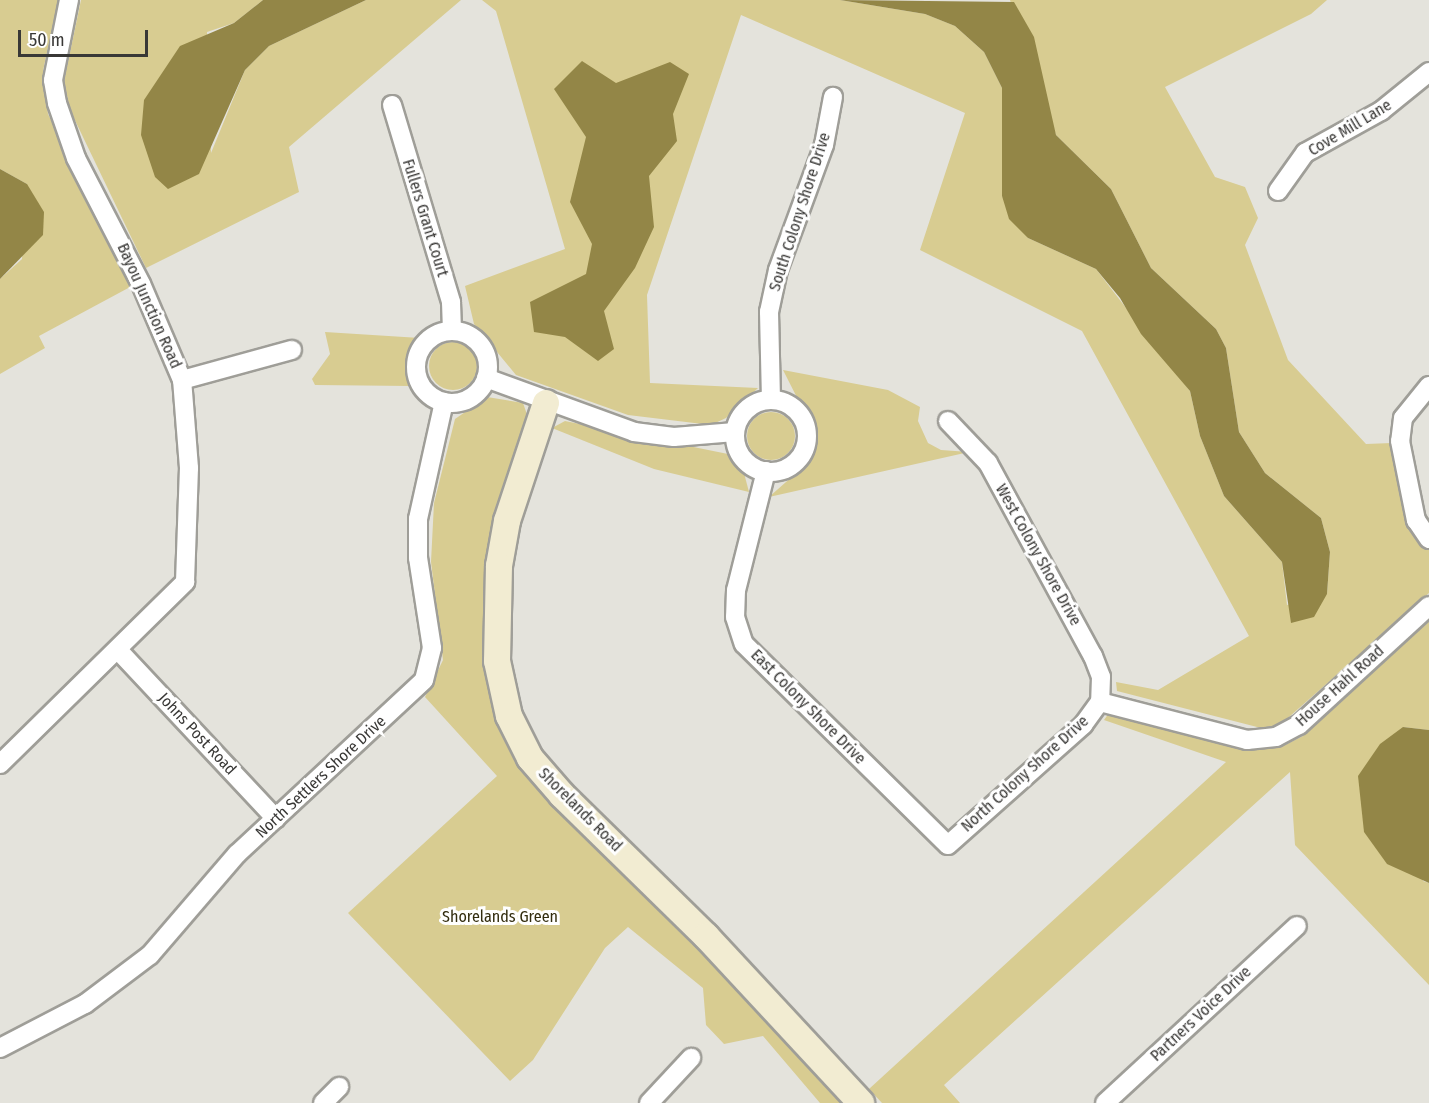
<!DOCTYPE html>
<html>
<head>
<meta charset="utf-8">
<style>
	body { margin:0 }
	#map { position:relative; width:1429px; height:1103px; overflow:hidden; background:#e4e3dc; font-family:"Fira Sans Condensed",sans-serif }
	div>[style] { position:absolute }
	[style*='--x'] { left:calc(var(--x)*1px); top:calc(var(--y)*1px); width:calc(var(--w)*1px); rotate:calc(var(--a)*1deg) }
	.green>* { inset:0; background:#d8cc91 }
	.round { border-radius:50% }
	.water>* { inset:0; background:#938647 }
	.roads { filter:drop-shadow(2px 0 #9f9e98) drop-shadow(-2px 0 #9f9e98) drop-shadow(0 2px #9f9e98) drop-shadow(0 -2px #9f9e98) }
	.street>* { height:18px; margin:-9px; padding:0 9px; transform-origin:9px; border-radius:9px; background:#fff }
	.street>.ring { margin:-9px; padding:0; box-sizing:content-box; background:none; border:18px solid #fff; border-radius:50% }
	.secondary>* { height:26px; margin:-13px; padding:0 13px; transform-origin:13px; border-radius:13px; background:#f2ecd2 }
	span { translate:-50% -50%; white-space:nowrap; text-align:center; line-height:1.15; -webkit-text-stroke:6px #fff; paint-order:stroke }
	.street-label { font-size:16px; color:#393836 }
	.park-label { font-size:16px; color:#322c0e }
	.scale { position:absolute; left:18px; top:30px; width:130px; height:27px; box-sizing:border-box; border:3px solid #393836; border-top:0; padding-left:8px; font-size:18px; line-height:21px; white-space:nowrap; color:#393836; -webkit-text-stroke:4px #fff; paint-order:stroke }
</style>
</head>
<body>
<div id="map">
	<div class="green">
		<i style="clip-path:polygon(0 0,58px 0,43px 71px,48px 114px,132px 286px,39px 336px,45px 348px,0 374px,0 279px,22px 259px,27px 184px,0 169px)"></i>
		<i style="clip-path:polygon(81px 0,263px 0,234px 23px,207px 32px,211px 153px,245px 70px,269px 46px,366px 0,461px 0,289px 147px,299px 192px,146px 268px,70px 110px,64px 81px)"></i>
		<i style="clip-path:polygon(482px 0,840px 0,925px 14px,955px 26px,984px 52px,1002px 88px,1002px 196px,1028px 238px,1096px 269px,1190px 391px,1200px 436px,1224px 496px,1282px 562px,1287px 605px,1327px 594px,1330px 552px,1321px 518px,1265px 473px,1239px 432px,1226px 348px,1216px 329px,1151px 268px,1111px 189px,1056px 135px,1010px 0,1327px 0,1311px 14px,1165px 87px,1215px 177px,1245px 187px,1258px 218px,1245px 245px,1288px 360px,1366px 444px,1392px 443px,1412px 523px,1429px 548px,1429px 593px,1280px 725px,1261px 728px,1117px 691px,1116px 682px,1158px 690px,1249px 636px,1082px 331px,920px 250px,965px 113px,741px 15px,647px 295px,650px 383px,758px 388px,726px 418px,711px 425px,628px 415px,516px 375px,474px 324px,465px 286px,565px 249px,496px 11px)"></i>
		<i style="clip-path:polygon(325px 332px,420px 338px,409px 360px,411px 386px,315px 385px,312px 379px,330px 354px)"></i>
		<i class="round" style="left:429px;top:342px;width:48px;height:48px"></i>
		<i style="clip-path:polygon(783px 370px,888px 390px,920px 407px,918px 421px,928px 443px,941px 450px,969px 452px,769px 497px,803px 467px,816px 435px)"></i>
		<i style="clip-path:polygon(487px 397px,523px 403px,530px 423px,497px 528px,504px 721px,852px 1103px,820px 1103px,763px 1036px,724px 1044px,706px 1025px,703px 988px,628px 927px,605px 948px,533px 1060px,510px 1081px,348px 913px,497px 776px,425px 697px,443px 660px,431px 562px,434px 503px,455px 419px)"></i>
		<i class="round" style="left:747px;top:412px;width:48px;height:48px"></i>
		<i style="clip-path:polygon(565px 421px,728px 454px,744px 473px,749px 492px,654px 469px,552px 428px)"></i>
		<i style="clip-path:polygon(1429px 618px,1429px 730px,1403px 727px,1423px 881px,1429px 883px,1429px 985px,1295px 845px,1290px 772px,944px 1085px,960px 1103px,882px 1103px,869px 1089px,1226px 762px,1104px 720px,1109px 713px,1242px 746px,1285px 745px,1303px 736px)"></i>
	</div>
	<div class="water">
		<i style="clip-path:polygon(263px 0,366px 0,269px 46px,245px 70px,199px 174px,168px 189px,155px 177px,141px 135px,144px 100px,180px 46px,234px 23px)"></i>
		<i style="clip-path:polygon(840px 0,1014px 2px,1034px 37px,1056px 135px,1111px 189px,1151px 268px,1216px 329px,1226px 348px,1239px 432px,1265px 473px,1321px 518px,1330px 552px,1327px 594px,1314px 617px,1291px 623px,1282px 562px,1224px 496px,1200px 436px,1190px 391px,1141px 334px,1120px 298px,1096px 269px,1028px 238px,1009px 219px,1002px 196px,1002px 88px,984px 52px,955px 26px,925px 14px)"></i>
		<i style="clip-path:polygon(582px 61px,616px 83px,670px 62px,689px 74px,673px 114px,677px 141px,649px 176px,654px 227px,635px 268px,604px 311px,614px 349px,598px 361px,565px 337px,534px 332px,530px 302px,586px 274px,592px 244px,570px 202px,586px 137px,554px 89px)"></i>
		<i style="clip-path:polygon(0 169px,27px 184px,44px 212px,43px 235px,0 279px)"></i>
		<i style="clip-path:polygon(1403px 727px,1429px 730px,1429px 883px,1387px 864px,1364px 832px,1358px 776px,1380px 744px)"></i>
	</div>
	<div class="roads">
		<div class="street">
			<i style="--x:392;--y:105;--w:206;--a:73.3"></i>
			<i style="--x:451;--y:302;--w:29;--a:88"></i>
			<i style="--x:1278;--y:191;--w:47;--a:-54.6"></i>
			<i style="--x:1305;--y:153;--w:87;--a:-28.9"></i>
			<i style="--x:1381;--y:111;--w:62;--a:-39.1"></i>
			<i class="ring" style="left:416px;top:331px;width:54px;height:54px"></i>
			<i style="--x:486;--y:378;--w:158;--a:20"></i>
			<i style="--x:634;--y:432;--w:40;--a:7.1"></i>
			<i style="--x:674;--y:437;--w:61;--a:-4.7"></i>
			<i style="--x:182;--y:380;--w:114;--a:-15.3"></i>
			<i style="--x:1429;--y:386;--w:41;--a:129.1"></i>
			<i style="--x:1403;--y:418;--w:23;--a:97"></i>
			<i style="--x:1400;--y:441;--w:81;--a:78.6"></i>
			<i style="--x:1416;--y:520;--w:23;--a:56"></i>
			<i style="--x:771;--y:400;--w:88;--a:-91.3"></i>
			<i style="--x:769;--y:312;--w:43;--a:-77.9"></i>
			<i style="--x:778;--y:270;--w:133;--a:-69.8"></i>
			<i style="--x:824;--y:145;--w:49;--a:-79.4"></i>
			<i class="ring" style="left:735px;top:400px;width:54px;height:54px"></i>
			<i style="--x:948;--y:421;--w:58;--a:46.4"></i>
			<i style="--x:988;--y:463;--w:220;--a:61.5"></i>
			<i style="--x:1093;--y:656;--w:22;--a:69"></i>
			<i style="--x:1101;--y:677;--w:25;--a:92"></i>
			<i style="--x:766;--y:471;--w:123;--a:104.1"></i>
			<i style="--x:736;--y:590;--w:27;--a:92"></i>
			<i style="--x:735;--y:617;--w:28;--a:72"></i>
			<i style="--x:744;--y:644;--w:286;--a:44.6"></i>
			<i style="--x:948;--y:845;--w:181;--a:-41.6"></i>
			<i style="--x:1083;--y:725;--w:29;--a:-54"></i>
			<i style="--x:118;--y:650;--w:231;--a:46.9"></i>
			<i style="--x:1100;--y:702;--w:152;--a:14.5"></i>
			<i style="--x:1247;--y:740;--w:29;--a:-6"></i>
			<i style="--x:1276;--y:737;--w:26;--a:-28"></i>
			<i style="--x:1299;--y:725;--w:176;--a:-42.5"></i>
			<i style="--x:0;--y:764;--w:260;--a:-44.5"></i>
			<i style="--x:185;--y:582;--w:114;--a:-88"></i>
			<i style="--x:189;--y:468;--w:88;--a:-94.5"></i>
			<i style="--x:182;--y:380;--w:104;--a:-113.1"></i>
			<i style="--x:141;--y:284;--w:142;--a:-117.3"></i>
			<i style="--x:76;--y:158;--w:58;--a:-109.1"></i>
			<i style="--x:57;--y:103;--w:23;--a:-100"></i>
			<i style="--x:53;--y:80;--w:82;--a:-78.7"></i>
			<i style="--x:0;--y:1048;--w:96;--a:-27.4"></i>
			<i style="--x:85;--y:1004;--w:81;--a:-37"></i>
			<i style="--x:150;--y:955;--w:133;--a:-49.3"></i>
			<i style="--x:237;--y:854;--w:255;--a:-42.9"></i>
			<i style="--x:424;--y:680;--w:33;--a:-76"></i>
			<i style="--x:432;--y:648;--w:91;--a:-98.8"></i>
			<i style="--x:418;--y:558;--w:39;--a:-90"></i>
			<i style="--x:418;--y:519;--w:120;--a:-77.5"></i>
			<i style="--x:323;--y:1103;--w:23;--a:-45"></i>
			<i style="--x:649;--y:1103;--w:62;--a:-47"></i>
			<i style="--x:1105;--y:1103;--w:261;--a:-42.7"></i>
		</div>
		<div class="secondary">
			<i style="--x:546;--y:403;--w:124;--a:108.3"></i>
			<i style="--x:507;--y:521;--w:46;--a:100.1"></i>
			<i style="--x:499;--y:566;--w:95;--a:91.2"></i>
			<i style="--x:497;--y:661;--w:56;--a:77.7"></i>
			<i style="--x:509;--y:716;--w:47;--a:63.4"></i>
			<i style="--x:530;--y:758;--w:49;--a:49.1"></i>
			<i style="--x:562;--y:795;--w:202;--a:44.4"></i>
			<i style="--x:706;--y:936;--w:228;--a:47.1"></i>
		</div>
	</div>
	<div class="street-label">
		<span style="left:1350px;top:128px;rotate:-31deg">Cove Mill Lane</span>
		<span style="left:800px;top:212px;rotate:-72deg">South Colony Shore Drive</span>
		<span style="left:425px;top:218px;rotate:73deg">Fullers Grant Court</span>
		<span style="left:149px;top:306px;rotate:66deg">Bayou Junction Road</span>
		<span style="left:1038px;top:555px;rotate:61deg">West Colony Shore Drive</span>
		<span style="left:1340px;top:686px;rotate:-42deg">House Hahl Road</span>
		<span style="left:808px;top:707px;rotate:45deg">East Colony Shore Drive</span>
		<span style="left:197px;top:734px;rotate:47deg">Johns Post Road</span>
		<span style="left:1025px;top:774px;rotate:-42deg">North Colony Shore Drive</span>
		<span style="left:321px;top:777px;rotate:-43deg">North Settlers Shore Drive</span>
		<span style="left:580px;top:810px;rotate:45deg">Shorelands Road</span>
		<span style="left:1201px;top:1014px;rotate:-43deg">Partners Voice Drive</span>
	</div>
	<div class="park-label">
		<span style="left:500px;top:917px">Shorelands Green</span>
	</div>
	<div class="scale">50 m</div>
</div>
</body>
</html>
